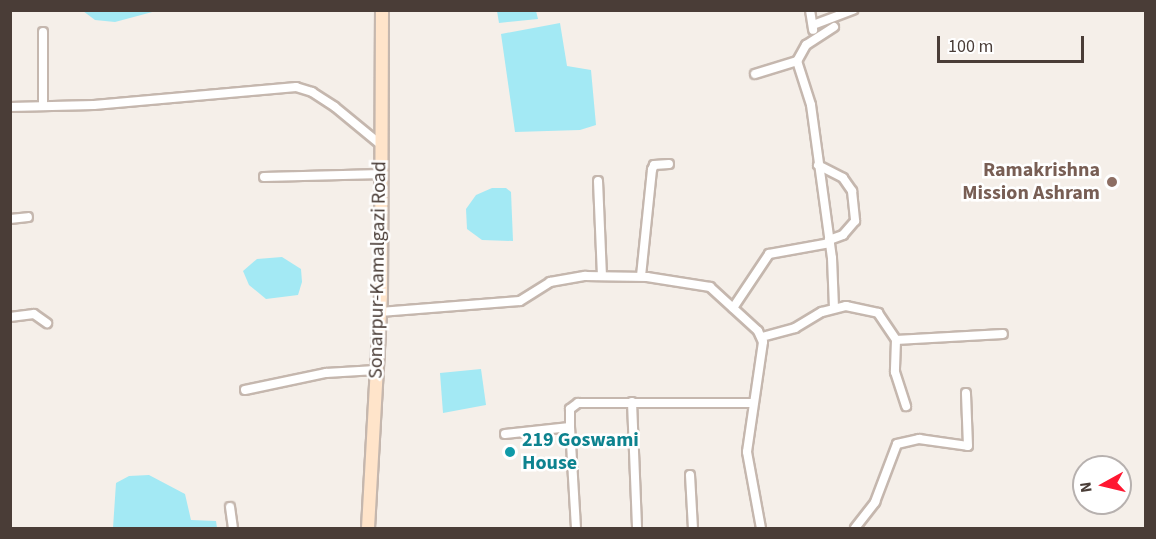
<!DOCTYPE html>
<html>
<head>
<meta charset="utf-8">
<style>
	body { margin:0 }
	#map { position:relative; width:1156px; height:539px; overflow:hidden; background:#f5efe9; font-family:"Source Sans 3",sans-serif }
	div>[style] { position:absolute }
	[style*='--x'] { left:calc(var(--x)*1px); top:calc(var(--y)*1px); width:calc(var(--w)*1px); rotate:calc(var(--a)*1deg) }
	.water>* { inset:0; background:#a3e9f4 }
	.roads { filter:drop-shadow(2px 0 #c5b7ae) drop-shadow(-2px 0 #c5b7ae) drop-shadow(0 2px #c5b7ae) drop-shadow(0 -2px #c5b7ae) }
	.street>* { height:8px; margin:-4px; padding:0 4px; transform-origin:4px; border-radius:4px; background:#fff }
	.secondary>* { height:12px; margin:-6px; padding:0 6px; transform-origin:6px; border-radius:6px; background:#ffe4ca }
	.dots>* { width:16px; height:16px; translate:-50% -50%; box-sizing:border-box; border:3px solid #fff; border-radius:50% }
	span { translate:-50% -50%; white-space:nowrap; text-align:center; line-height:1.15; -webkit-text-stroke:5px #fff; paint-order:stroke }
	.education-label { font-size:20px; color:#785e54; font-weight:700 }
	.right { translate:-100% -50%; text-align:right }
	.street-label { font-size:20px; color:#4a3d37 }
	.culture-label { font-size:20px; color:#0d838f; font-weight:700 }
	.left { translate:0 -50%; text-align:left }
	.frame { position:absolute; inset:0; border:12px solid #4a3d37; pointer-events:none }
	.north { position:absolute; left:1072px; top:455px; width:60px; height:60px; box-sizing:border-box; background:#fff; border:2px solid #b7b1af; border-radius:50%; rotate:262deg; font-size:16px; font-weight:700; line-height:24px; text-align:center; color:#4a3d37 }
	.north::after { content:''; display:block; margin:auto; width:21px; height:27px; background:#ff1731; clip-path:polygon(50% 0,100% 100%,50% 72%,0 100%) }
	.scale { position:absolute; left:937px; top:36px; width:147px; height:27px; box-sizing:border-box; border:3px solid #4a3d37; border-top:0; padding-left:8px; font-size:18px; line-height:21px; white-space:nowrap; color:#4a3d37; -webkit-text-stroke:4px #fff; paint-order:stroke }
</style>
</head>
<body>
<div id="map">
	<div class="water">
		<i style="clip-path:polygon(83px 11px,156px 11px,115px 22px,95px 20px)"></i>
		<i style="clip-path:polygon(497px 11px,536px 11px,538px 19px,499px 23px)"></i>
		<i style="clip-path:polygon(560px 23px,567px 66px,591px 70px,596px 125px,580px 130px,515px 132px,501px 34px)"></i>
		<i style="clip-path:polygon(492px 188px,506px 188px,511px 192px,513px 241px,482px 240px,467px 229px,466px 209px,476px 195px)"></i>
		<i style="clip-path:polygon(282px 257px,301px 269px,302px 282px,298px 295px,266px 299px,249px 285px,243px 271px,257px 259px)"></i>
		<i style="clip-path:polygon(481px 369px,486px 405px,443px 413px,440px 373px)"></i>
		<i style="clip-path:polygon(149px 475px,185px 494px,191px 520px,216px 521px,217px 528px,113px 528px,116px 483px,129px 476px)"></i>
	</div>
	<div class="roads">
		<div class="street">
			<i style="--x:810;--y:10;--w:20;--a:81"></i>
			<i style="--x:813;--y:25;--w:43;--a:-20.6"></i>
			<i style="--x:834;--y:27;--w:33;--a:147"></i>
			<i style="--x:806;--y:45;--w:18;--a:119"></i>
			<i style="--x:797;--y:61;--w:46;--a:72.3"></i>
			<i style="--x:811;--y:105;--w:154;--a:82.2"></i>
			<i style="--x:832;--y:258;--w:50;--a:87.7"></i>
			<i style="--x:43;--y:32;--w:74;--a:90"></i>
			<i style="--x:755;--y:74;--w:44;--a:-17.2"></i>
			<i style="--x:10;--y:107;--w:84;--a:-1.4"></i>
			<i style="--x:94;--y:105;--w:203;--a:-5.1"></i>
			<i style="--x:296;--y:87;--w:17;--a:17"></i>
			<i style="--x:312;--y:92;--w:27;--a:33"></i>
			<i style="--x:335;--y:107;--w:58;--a:39.4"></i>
			<i style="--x:818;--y:165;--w:28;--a:27"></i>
			<i style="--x:843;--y:178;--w:16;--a:55"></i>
			<i style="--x:852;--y:191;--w:30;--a:84"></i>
			<i style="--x:855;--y:221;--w:18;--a:131"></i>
			<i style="--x:843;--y:235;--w:15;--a:160"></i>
			<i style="--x:264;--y:177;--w:118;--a:-1.5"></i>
			<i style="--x:598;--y:181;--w:94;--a:87.6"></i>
			<i style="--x:10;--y:219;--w:18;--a:-6"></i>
			<i style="--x:641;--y:276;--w:107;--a:-84.1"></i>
			<i style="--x:652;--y:170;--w:5;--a:-68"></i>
			<i style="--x:654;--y:165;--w:15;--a:-4"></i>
			<i style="--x:733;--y:308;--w:65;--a:-56.3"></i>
			<i style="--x:769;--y:254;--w:62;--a:-10.2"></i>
			<i style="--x:380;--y:312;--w:140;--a:-4.5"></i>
			<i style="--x:520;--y:301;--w:36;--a:-32"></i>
			<i style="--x:550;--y:282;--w:36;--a:-10"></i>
			<i style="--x:585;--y:276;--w:62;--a:0.9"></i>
			<i style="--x:647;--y:277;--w:64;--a:9"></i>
			<i style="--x:710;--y:287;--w:65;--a:42.5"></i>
			<i style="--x:758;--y:331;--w:12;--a:66"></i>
			<i style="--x:763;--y:342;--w:111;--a:98.3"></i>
			<i style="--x:747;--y:452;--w:77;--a:79.6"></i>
			<i style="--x:10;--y:317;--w:24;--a:-7"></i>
			<i style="--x:34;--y:314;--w:16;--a:35"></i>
			<i style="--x:762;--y:337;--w:34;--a:-15"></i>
			<i style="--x:795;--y:328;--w:31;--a:-31"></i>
			<i style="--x:822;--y:312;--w:25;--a:-14"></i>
			<i style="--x:846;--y:306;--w:33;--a:12"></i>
			<i style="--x:878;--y:313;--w:32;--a:56"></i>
			<i style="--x:896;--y:340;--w:107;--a:-3.2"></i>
			<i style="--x:896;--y:340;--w:32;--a:92"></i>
			<i style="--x:895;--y:372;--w:36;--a:72"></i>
			<i style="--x:245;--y:390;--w:83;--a:-11.9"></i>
			<i style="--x:326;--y:373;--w:50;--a:-3.4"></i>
			<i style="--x:632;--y:402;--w:126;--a:87.7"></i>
			<i style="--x:570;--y:427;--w:18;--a:-90"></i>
			<i style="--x:570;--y:409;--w:10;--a:-37"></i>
			<i style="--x:578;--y:403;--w:175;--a:0"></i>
			<i style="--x:505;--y:434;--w:65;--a:-6.1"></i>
			<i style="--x:570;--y:427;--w:101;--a:86.6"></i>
			<i style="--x:690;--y:475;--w:53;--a:86.8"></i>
			<i style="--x:230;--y:507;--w:21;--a:82"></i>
			<i style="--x:855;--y:528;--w:33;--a:-52"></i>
			<i style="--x:875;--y:502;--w:62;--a:-69.2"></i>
			<i style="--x:897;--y:444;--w:23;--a:-13"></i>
			<i style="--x:919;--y:439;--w:49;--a:8.1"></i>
			<i style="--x:968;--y:446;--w:53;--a:-92.2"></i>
		</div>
		<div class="secondary">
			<i style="--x:368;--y:528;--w:233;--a:-86.8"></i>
			<i style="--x:381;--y:295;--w:285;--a:-89.8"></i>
		</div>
	</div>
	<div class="dots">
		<i style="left:1112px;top:182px;background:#8d6e63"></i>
		<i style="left:510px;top:452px;background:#0f9aa8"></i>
	</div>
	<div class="education-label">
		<span class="right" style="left:1100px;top:182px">Ramakrishna<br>Mission Ashram</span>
	</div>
	<div class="street-label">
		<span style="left:378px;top:270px;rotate:-89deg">Sonarpur-Kamalgazi Road</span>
	</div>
	<div class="culture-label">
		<span class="left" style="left:522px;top:452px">219 Goswami<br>House</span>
	</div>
	<div class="frame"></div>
	<div class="north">N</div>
	<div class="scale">100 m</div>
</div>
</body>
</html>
